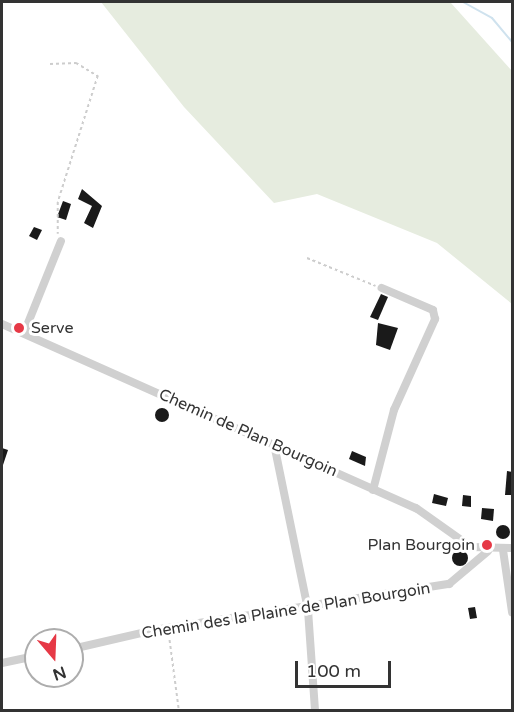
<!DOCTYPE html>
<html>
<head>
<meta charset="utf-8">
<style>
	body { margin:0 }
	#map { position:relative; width:514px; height:712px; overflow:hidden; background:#fff; font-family:"Varela Round",sans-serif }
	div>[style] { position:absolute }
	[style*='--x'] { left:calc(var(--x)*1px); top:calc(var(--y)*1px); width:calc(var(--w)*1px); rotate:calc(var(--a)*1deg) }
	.green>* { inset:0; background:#e6ecdf }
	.stream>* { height:2px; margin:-1px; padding:0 1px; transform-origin:1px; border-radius:1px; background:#cfe2ee }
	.building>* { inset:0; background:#1a1a1a }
	.round { border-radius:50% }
	.path>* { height:1.5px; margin-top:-0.75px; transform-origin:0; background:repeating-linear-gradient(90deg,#cdcdcd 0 3px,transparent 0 6px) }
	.minor>* { height:8px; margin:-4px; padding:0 4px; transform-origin:4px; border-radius:4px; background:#d0d0d0 }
	.dots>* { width:16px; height:16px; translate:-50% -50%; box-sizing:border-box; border:3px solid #fff; border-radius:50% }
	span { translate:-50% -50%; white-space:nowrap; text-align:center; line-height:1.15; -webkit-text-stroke:6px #fff; paint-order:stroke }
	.poi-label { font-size:16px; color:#333 }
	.left { translate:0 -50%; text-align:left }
	.right { translate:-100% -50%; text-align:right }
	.street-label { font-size:16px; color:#333 }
	.frame { position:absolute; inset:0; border:3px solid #333; pointer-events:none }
	.north { position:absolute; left:24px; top:628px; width:60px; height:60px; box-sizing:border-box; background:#fff; border:2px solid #adadad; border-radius:50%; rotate:161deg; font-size:16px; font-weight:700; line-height:24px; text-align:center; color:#333 }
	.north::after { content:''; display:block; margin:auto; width:21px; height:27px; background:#e63946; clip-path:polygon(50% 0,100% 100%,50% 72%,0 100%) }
	.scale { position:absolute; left:295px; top:661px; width:96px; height:27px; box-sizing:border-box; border:3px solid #333; border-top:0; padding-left:8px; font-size:18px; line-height:21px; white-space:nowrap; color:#333; -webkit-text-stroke:4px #fff; paint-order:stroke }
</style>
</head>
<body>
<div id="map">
	<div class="green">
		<i style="clip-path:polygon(101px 2px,451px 3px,512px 71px,512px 304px,437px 243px,317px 194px,274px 203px,184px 107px)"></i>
	</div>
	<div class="stream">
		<i style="--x:463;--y:2;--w:33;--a:29"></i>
		<i style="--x:492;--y:18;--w:31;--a:50"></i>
	</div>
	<div class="building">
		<i style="clip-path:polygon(82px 189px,102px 206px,93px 228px,84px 223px,92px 206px,78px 199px)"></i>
		<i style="clip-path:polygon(63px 201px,71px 204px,66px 220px,57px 217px)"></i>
		<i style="clip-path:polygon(34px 227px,42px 230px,37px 240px,29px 236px)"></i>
		<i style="clip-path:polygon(381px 294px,388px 297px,378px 320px,370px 317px)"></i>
		<i style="clip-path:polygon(378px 323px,398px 328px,390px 350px,376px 345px)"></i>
		<i class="round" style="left:155px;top:408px;width:14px;height:14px"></i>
		<i style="clip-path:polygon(2px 448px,8px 450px,2px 468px)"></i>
		<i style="clip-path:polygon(352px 451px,366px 457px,365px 466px,349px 459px)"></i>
		<i style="clip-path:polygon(507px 471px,513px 472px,512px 495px,505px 495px)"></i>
		<i style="clip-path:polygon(434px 494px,448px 498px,446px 506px,432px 503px)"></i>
		<i style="clip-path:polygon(463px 495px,471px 496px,471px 507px,462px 506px)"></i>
		<i style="clip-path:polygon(482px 508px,494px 509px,493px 521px,481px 519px)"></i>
		<i class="round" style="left:496px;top:525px;width:14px;height:14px"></i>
		<i class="round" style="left:452px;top:550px;width:16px;height:16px"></i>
		<i style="clip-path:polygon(475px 607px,477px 618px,470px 619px,468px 608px)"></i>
	</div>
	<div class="path">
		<i style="--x:50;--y:64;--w:26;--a:-2"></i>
		<i style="--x:76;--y:63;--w:26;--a:31"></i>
		<i style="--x:98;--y:76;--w:132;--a:107.6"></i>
		<i style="--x:58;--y:202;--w:32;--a:90"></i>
		<i style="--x:307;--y:258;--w:74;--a:22.1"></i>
		<i style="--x:169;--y:634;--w:77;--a:82.5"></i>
	</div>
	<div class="minor">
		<i style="--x:2;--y:324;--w:453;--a:24"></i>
		<i style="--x:416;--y:508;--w:67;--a:35.3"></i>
		<i style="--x:471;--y:547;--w:41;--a:1.4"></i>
		<i style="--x:24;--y:333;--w:99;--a:-68.1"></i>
		<i style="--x:274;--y:444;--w:169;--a:78.4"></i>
		<i style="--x:308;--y:610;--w:100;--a:86"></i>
		<i style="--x:373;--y:490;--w:83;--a:-75.3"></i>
		<i style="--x:394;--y:410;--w:100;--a:-65.7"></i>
		<i style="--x:435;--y:319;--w:9;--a:-103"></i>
		<i style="--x:433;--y:310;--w:56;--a:-156.7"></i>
		<i style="--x:503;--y:550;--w:63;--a:81.7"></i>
		<i style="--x:72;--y:649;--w:84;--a:-13"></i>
		<i style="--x:154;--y:630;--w:299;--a:-8.9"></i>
		<i style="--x:449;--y:584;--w:51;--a:-40.2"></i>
		<i style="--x:2;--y:663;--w:35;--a:-12"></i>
	</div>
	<div class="dots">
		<i style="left:19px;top:328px;background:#e63946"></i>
		<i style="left:487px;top:545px;background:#e63946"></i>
	</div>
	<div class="poi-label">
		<span class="left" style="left:31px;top:328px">Serve</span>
		<span class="right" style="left:475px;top:545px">Plan Bourgoin</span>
	</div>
	<div class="street-label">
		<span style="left:248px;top:433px;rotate:24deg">Chemin de Plan Bourgoin</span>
		<span style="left:286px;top:611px;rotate:-9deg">Chemin des la Plaine de Plan Bourgoin</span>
	</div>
	<div class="frame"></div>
	<div class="north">N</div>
	<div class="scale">100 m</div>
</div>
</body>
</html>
